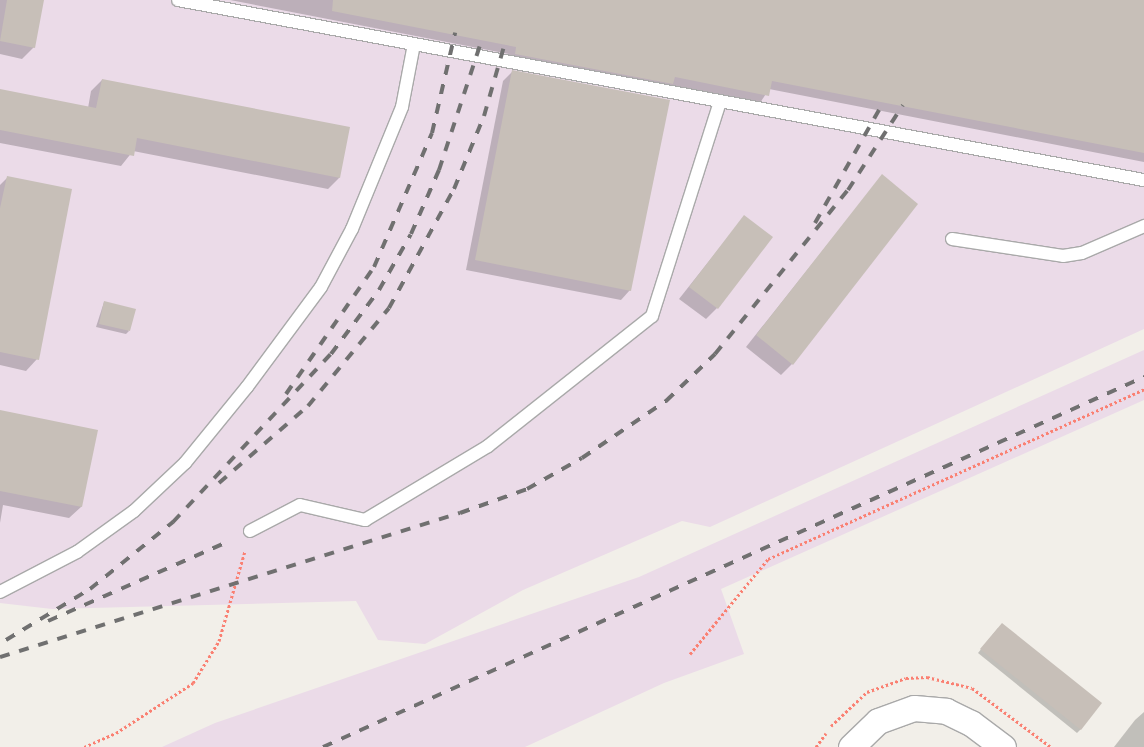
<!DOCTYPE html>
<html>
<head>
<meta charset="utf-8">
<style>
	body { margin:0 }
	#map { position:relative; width:1144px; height:747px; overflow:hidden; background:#f2efe9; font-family:Inter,sans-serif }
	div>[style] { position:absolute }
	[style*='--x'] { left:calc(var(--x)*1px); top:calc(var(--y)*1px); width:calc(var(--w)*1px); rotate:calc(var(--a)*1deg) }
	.industrial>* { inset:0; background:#ebdbe8 }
	.shadow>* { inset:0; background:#0003 }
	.building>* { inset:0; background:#c7bfb8 }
	.path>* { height:3px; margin-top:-1.5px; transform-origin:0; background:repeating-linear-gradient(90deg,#fa8072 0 2.5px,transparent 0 5px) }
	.roads { filter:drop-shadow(1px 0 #a9a9a9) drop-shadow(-1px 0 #a9a9a9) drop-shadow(0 1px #a9a9a9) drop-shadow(0 -1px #a9a9a9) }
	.lane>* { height:12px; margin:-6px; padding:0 6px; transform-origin:6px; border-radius:6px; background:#fff }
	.street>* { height:25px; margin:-12.5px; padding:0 12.5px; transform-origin:12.5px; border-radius:12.5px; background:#fff }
	.rail>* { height:4px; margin-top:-2px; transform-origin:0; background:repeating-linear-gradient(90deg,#707070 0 10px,transparent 0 20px) }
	span { translate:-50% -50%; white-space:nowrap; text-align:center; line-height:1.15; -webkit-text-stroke:4px #fff; paint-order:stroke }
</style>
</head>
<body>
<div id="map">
	<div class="industrial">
		<i style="clip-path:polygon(0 0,1144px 0,1144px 329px,710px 527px,682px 521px,523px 590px,425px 644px,378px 640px,356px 601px,52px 609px,0 603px)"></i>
		<i style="clip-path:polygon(1144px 350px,1144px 400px,721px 589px,744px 654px,664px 683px,525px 747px,162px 747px,215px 723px,639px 577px)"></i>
	</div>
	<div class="shadow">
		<i style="clip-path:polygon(0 0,43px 0,34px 47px,22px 59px,0 54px)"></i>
		<i style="clip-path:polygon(230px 0,1144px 0,1144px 162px,769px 89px,760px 103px,508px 62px,509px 54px)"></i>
		<i style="clip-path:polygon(512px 72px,630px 290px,621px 300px,466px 270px,503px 81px)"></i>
		<i style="clip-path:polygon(102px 80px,349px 128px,339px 178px,328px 189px,133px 151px,121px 166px,0 143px,0 90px,88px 108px,91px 91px)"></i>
		<i style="clip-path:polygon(882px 176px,792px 364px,781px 375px,746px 347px)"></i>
		<i style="clip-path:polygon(7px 178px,37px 359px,26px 371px,0 365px,0 185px)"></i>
		<i style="clip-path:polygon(744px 217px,717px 308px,706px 319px,679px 299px)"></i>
		<i style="clip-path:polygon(104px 302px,129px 331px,126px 334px,96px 327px)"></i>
		<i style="clip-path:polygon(0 412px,96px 431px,81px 507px,69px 518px,3px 505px,0 523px)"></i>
		<i style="clip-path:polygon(998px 628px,1081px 729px,1077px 733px,978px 653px)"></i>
		<i style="clip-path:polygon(1144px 712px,1144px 747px,1114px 747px,1135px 720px)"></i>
	</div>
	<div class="building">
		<i style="clip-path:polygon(7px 0,44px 0,35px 48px,0 41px)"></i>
		<i style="clip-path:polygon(333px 0,1144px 0,1144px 153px,772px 81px,769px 96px,675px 77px,673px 84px,515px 54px,516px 47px,332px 11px)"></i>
		<i style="clip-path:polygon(512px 70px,670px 100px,631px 291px,475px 260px)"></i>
		<i style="clip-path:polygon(102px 79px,350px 127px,340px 178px,137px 138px,134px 156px,0 130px,0 89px,96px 108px)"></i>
		<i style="clip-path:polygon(882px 174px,918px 204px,793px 365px,756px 335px)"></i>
		<i style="clip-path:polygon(7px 176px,72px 189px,39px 360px,0 352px,0 208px)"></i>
		<i style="clip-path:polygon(744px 215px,773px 237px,718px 309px,689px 287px)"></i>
		<i style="clip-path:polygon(104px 301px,136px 309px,130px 331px,99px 324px)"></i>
		<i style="clip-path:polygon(0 410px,98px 430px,82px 507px,0 491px)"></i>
		<i style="clip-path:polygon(1002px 623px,1102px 703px,1081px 730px,980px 649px)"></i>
	</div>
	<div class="path">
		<i style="--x:690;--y:654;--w:123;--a:-50.6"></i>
		<i style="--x:768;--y:559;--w:413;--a:-24.3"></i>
		<i style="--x:831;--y:726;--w:50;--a:-43.4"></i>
		<i style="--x:867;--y:692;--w:41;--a:-19.7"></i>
		<i style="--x:906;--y:678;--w:21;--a:-3"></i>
		<i style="--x:927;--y:677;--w:46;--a:13.7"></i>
		<i style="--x:972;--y:688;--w:99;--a:36.8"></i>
		<i style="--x:84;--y:747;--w:35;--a:-24"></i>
		<i style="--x:116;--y:733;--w:92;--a:-33"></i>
		<i style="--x:193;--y:683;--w:49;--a:-58.2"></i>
		<i style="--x:219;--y:641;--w:94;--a:-73.9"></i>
		<i style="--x:816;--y:747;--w:17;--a:-54"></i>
	</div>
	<div class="roads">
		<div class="lane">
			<i style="--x:178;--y:0;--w:983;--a:10.56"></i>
			<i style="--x:952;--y:239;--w:112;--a:8.7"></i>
			<i style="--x:1063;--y:256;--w:19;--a:-9"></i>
			<i style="--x:1082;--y:253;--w:68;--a:-23.5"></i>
			<i style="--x:250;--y:531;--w:56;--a:-27.5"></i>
			<i style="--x:300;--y:505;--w:67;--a:13"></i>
			<i style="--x:365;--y:520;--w:144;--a:-31"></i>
			<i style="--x:488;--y:446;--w:209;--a:-38.4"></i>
			<i style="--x:652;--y:316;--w:225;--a:-72.4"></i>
			<i style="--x:0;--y:592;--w:87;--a:-27.5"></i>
			<i style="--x:77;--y:552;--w:70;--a:-35.7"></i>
			<i style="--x:134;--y:511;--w:70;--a:-43.3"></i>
			<i style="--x:185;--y:463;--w:98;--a:-50.8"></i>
			<i style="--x:247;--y:387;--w:124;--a:-53.5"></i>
			<i style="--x:321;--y:287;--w:66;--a:-61.9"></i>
			<i style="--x:352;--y:229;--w:132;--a:-67.7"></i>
			<i style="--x:402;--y:107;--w:64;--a:-79.2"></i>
		</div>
		<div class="street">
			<i style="--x:851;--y:747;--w:37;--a:-44"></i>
			<i style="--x:878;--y:721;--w:38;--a:-20"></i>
			<i style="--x:914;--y:708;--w:32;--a:5"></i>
			<i style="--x:946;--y:711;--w:28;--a:26"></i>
			<i style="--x:971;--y:723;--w:40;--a:37"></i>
		</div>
	</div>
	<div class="rail">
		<i style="--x:815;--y:223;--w:140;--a:-60.5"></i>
		<i style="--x:286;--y:394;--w:155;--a:-55.3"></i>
		<i style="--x:374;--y:267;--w:146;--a:-66.6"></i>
		<i style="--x:432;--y:133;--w:103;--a:-77"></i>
		<i style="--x:219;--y:483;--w:118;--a:-40.9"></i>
		<i style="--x:308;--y:406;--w:127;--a:-50.4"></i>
		<i style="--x:389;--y:308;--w:136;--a:-61.4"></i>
		<i style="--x:454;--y:189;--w:79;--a:-67.7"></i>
		<i style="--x:484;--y:116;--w:76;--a:-74"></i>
		<i style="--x:48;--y:621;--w:193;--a:-23.8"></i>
		<i style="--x:6;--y:640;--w:98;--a:-31.3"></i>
		<i style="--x:90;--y:589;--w:107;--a:-38.9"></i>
		<i style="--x:173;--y:522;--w:231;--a:-46.8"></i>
		<i style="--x:331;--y:354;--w:80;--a:-53.1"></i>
		<i style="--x:379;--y:290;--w:64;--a:-60.3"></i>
		<i style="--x:411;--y:234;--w:70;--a:-66.4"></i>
		<i style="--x:439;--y:170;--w:138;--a:-71.8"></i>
		<i style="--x:0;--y:657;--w:482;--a:-17.4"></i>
		<i style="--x:460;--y:513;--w:71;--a:-19.7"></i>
		<i style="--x:527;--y:489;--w:63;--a:-29.4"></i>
		<i style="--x:582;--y:458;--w:102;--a:-34.2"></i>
		<i style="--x:666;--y:401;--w:68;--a:-43.8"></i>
		<i style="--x:715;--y:354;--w:211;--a:-51"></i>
		<i style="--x:848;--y:190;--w:101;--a:-57.1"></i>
		<i style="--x:323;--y:747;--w:901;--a:-24.26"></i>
	</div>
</div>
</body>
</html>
